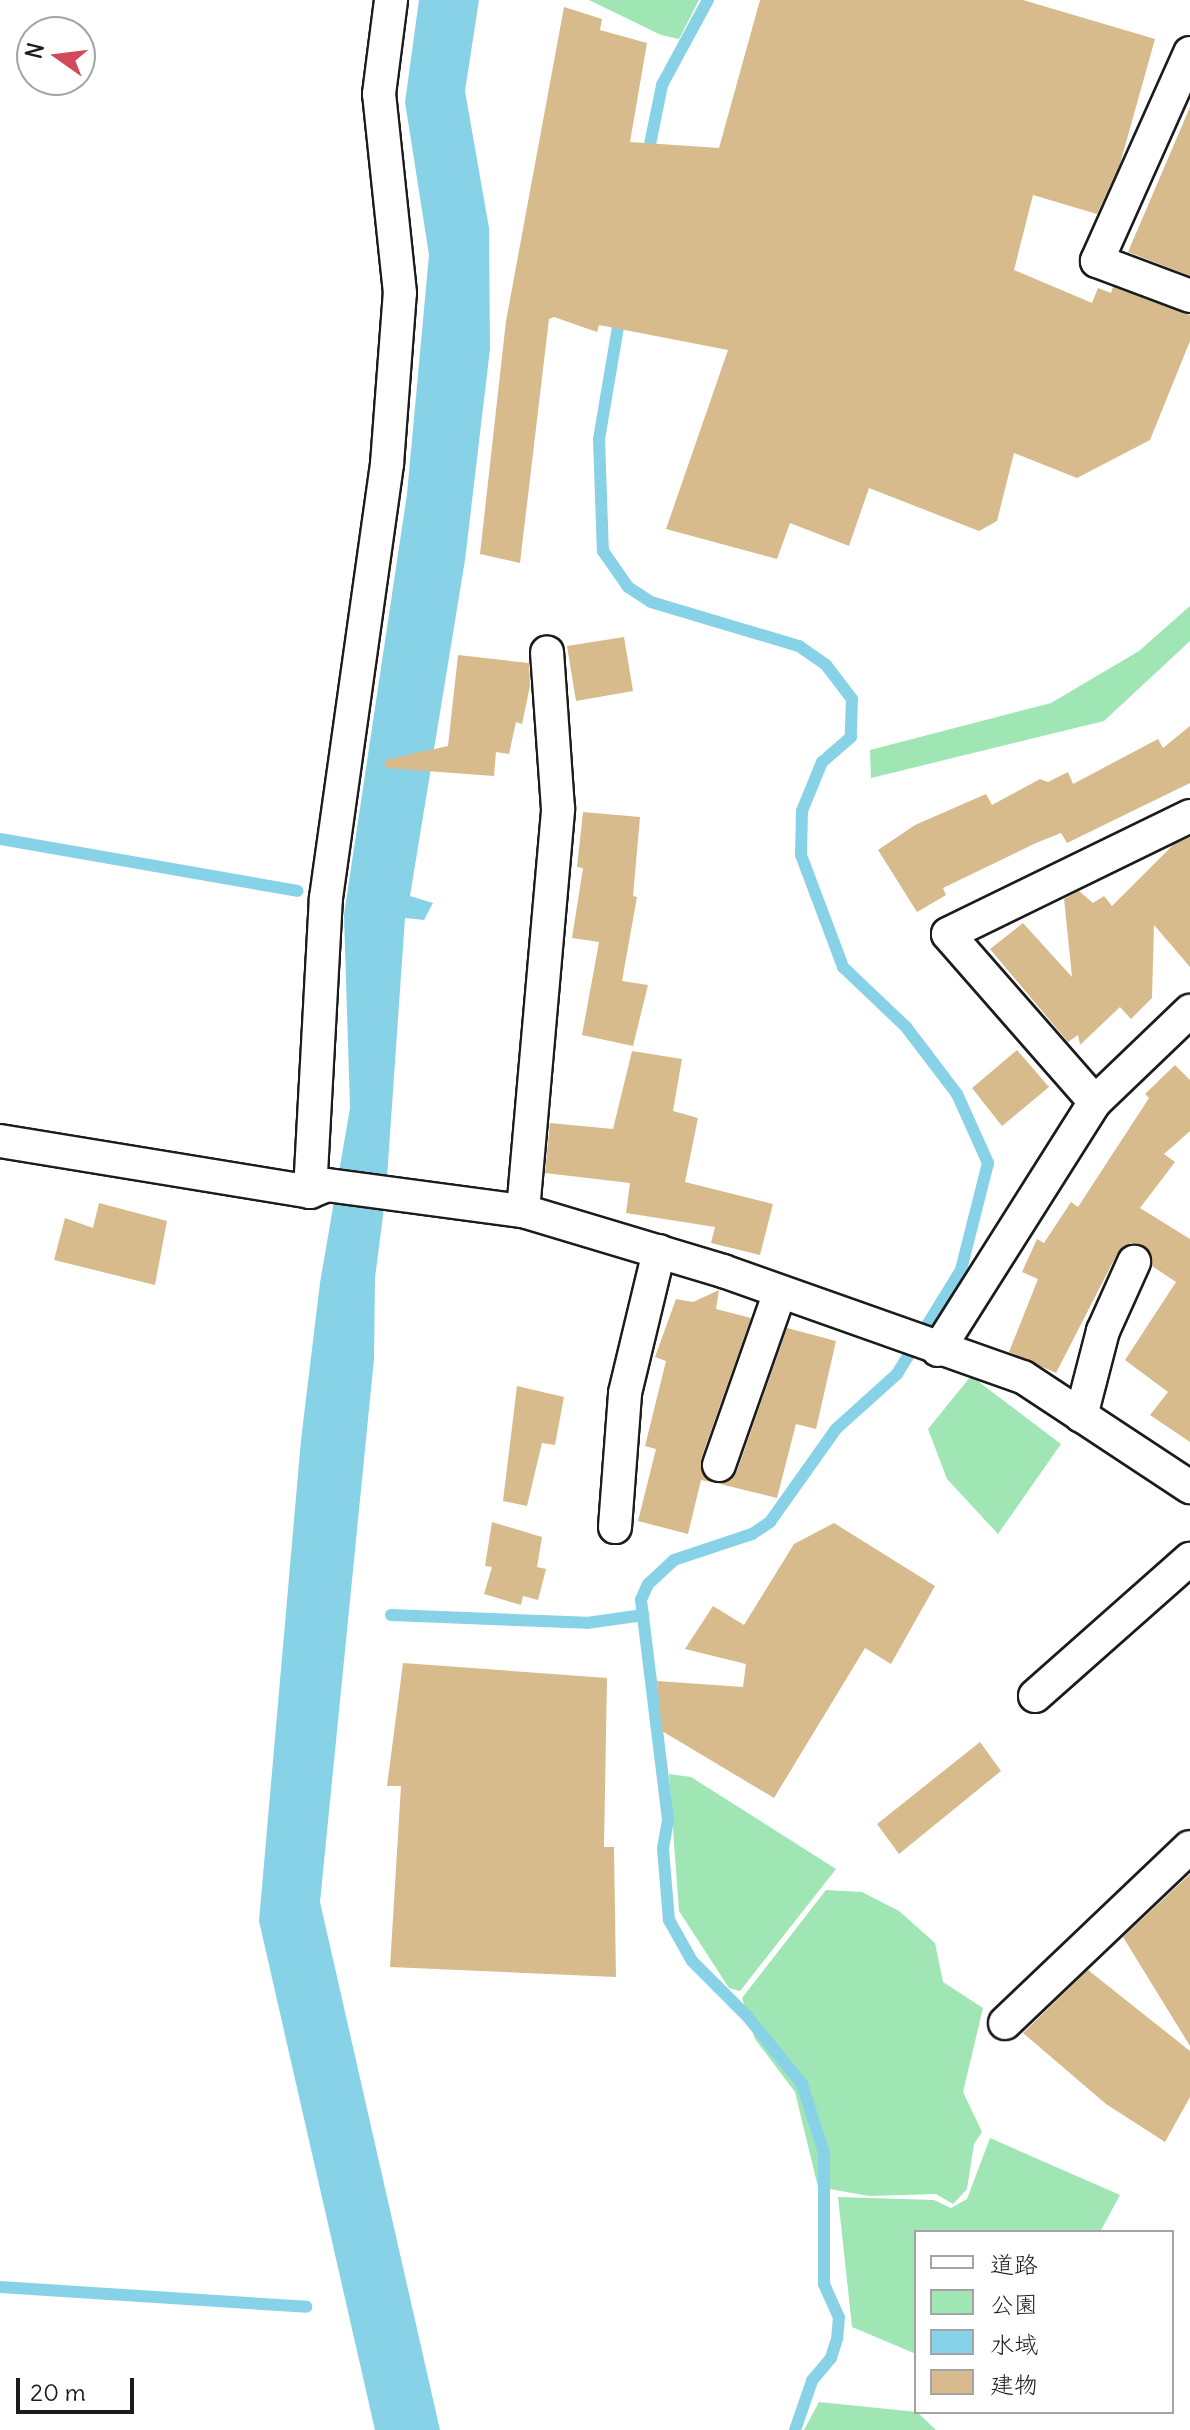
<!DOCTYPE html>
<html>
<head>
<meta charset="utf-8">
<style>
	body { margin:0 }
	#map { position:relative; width:1190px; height:2430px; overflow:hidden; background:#fff; font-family:Delius,"Klee One",sans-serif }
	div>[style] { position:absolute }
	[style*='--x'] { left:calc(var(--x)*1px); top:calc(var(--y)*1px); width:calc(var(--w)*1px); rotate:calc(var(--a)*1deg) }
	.green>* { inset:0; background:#a0e6b4 }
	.water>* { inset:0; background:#88d2e8 }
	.stream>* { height:12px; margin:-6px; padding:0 6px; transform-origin:6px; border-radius:6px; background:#88d2e8 }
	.building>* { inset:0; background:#d8bb8c }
	.roads { filter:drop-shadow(2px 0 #1c1c1c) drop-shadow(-2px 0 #1c1c1c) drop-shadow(0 2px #1c1c1c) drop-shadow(0 -2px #1c1c1c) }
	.minor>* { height:32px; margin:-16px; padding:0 16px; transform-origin:16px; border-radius:16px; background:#fff }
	span { translate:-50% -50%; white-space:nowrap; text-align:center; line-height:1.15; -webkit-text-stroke:8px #fff; paint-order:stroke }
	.legend { position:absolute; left:914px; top:2230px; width:260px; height:184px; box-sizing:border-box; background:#fff; border:2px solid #a4a4a4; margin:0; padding:10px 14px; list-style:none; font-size:24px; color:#1c1c1c }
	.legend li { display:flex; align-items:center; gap:16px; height:40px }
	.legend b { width:40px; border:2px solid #a4a4a4 }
	.north { position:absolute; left:16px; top:16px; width:80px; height:80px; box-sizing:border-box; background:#fff; border:2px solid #a4a4a4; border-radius:50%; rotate:284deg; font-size:22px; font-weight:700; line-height:32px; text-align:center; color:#1c1c1c }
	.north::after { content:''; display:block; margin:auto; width:28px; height:36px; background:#d1495b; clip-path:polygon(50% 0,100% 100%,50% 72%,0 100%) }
	.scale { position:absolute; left:16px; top:2378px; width:118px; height:36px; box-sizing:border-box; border:4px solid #1c1c1c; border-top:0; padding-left:10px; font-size:24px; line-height:28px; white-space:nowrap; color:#1c1c1c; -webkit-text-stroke:6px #fff; paint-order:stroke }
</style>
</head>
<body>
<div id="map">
	<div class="green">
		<i style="clip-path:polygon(589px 0,699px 0,679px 39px,661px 35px)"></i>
		<i style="clip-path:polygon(1190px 606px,1190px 641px,1104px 721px,871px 778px,870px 750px,1051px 703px,1139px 651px)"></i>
		<i style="clip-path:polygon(971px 1376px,1061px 1444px,998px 1534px,947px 1479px,928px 1429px)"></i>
		<i style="clip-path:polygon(669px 1774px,691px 1777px,836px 1869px,740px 1991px,729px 1988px,679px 1911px)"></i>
		<i style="clip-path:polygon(826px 1890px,862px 1892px,899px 1911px,935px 1943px,943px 1982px,983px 2008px,963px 2092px,982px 2132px,974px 2144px,967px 2189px,953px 2204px,936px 2194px,869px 2196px,818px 2187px,795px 2092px,755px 2039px,742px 1998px)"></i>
		<i style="clip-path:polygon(990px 2138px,1120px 2195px,1100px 2232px,916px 2232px,916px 2354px,852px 2327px,838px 2197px,934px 2200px,951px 2208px,967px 2199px)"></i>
		<i style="clip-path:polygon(819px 2402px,917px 2412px,936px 2430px,804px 2430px)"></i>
	</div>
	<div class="water">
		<i style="clip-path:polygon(419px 0,479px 0,465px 91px,489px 228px,490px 349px,465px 560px,410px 896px,433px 903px,424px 920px,405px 918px,386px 1192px,375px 1278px,374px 1359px,320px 1902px,440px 2430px,375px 2430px,259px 1921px,301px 1440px,320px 1283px,350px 1108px,344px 915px,407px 494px,429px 255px,405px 102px)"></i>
	</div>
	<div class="stream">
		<i style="--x:647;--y:159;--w:76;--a:-78.5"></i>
		<i style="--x:662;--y:85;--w:97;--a:-61.6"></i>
		<i style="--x:620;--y:315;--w:126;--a:99.6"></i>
		<i style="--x:599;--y:439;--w:112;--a:88"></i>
		<i style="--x:603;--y:551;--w:44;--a:55.2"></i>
		<i style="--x:628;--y:587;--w:27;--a:33"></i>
		<i style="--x:651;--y:602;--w:154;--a:16.6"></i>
		<i style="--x:799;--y:646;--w:33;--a:35"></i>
		<i style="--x:826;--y:665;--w:43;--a:52.6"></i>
		<i style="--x:852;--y:699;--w:38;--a:92"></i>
		<i style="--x:851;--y:737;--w:38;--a:139"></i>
		<i style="--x:822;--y:762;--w:53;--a:112.2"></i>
		<i style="--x:802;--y:811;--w:44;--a:91.3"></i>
		<i style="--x:801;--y:855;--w:120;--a:69.4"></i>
		<i style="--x:843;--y:967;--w:87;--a:43.6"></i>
		<i style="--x:906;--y:1027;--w:84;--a:52.7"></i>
		<i style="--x:957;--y:1094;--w:76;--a:65.8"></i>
		<i style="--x:988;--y:1163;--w:110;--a:104.2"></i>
		<i style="--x:961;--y:1270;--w:122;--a:121.6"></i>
		<i style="--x:897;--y:1374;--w:82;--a:138"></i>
		<i style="--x:836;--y:1429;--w:114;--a:125.4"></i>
		<i style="--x:770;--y:1522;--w:22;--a:146"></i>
		<i style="--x:752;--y:1534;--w:82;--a:161.6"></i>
		<i style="--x:674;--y:1560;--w:35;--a:137"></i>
		<i style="--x:648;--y:1584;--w:17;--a:114"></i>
		<i style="--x:641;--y:1600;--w:222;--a:83"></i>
		<i style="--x:668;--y:1820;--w:29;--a:100"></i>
		<i style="--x:663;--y:1849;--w:71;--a:85.2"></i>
		<i style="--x:669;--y:1920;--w:47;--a:60.7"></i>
		<i style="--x:692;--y:1961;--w:78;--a:45"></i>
		<i style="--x:747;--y:2016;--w:87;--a:51"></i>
		<i style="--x:802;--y:2084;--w:72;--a:72.3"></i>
		<i style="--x:824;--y:2153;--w:131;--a:90"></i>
		<i style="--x:824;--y:2284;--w:36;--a:66"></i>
		<i style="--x:839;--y:2317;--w:22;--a:95"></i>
		<i style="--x:837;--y:2339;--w:20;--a:108"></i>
		<i style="--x:831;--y:2358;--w:30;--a:130"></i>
		<i style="--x:812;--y:2381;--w:52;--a:109.1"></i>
		<i style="--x:0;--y:839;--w:302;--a:9.9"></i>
		<i style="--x:391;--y:1615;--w:196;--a:2.3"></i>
		<i style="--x:587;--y:1623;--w:57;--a:-8.1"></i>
		<i style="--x:0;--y:2287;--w:307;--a:3.7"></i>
	</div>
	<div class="building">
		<i style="clip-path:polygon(760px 0,1023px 0,1155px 39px,1120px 164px,1097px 214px,1033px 195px,1014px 270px,1092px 303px,1098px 288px,1111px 293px,1113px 287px,1190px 315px,1190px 341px,1150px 440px,1077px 478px,1014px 453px,997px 521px,979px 531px,869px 488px,849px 546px,790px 523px,777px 559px,666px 529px,728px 350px,599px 325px,597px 332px,554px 317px,549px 319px,520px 563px,480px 554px,506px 321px,564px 7px,602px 19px,600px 30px,647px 43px,630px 142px,719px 148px)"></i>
		<i style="clip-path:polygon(1190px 107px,1190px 276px,1128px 252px)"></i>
		<i style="clip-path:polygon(624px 637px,633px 691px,576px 701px,567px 646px)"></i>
		<i style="clip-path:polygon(458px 655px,529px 663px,530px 686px,522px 724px,516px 722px,509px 754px,496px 752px,494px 776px,386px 768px,385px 760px,448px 746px)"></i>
		<i style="clip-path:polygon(1190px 726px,1190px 783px,1067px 843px,1061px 833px,1036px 843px,943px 888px,946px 895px,917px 912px,878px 850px,915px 825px,986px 794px,992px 805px,1040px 779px,1048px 782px,1068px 772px,1073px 784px,1158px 739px,1163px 748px)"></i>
		<i style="clip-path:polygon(583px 812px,640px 817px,633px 896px,637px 897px,622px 981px,648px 985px,633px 1046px,582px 1035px,599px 942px,572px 938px,583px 868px,577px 867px)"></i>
		<i style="clip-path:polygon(1190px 837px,1190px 967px,1154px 925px,1152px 998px,1131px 1019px,1120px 1007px,1080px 1045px,1078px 1035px,1068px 1042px,990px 949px,1023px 923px,1072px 977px,1064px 899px,1079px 891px,1093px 903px,1104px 896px,1112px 906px,1173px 845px)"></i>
		<i style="clip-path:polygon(1017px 1050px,1049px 1087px,1002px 1126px,972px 1088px)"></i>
		<i style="clip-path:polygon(632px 1051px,682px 1059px,673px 1111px,698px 1118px,685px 1182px,773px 1204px,760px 1255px,711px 1243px,715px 1227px,626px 1213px,630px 1183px,545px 1173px,550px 1123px,613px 1129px)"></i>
		<i style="clip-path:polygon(1175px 1065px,1190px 1080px,1190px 1131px,1164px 1154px,1175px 1162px,1140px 1208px,1190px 1239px,1190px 1442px,1150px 1415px,1168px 1392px,1125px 1360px,1176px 1282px,1152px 1266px,1142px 1245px,1131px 1243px,1117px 1254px,1056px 1373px,1009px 1352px,1038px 1279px,1022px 1272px,1037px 1239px,1044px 1243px,1071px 1202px,1078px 1207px,1149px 1098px,1145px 1094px)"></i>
		<i style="clip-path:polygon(99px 1203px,167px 1221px,155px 1285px,54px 1260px,65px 1218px,93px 1228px)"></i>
		<i style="clip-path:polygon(719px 1290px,716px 1309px,751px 1318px,701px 1459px,701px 1469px,711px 1482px,701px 1480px,688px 1534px,638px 1521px,656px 1449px,645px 1446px,666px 1361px,655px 1357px,676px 1299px,693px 1302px)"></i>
		<i style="clip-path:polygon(787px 1328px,836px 1341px,816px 1429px,796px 1424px,777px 1498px,716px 1483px,731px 1480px,737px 1471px)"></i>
		<i style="clip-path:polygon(517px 1386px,564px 1397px,555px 1445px,542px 1443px,527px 1506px,503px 1501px)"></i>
		<i style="clip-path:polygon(492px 1522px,542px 1537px,537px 1567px,546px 1569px,538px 1600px,523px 1596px,521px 1605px,484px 1594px,492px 1567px,485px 1566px)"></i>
		<i style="clip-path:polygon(834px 1523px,935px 1586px,891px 1664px,865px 1648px,774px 1798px,662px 1731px,657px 1681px,743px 1687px,746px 1664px,685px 1649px,713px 1606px,744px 1625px,794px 1544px)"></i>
		<i style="clip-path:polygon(403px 1663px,607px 1678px,604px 1847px,614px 1847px,616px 1977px,390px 1967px,401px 1786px,387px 1786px)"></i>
		<i style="clip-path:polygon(980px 1742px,1001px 1771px,899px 1854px,877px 1824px)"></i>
		<i style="clip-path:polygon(1190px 1874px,1190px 2046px,1123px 1937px)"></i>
		<i style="clip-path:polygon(1088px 1970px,1190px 2051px,1190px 2097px,1165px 2142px,1106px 2104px,1023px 2033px)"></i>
	</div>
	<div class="roads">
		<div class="minor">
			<i style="--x:1190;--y:53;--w:228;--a:114.1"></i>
			<i style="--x:1097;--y:261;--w:99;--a:20.6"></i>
			<i style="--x:1095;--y:1102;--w:223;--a:-131.2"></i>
			<i style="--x:948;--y:934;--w:269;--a:-26"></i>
			<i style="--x:0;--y:1141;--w:314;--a:9.3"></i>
			<i style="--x:310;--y:1192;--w:18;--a:-22"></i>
			<i style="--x:327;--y:1185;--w:198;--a:7.6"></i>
			<i style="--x:523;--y:1211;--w:209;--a:16.7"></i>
			<i style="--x:723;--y:1271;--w:318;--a:19.5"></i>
			<i style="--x:1023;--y:1377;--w:200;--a:33.4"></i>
			<i style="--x:310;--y:1192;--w:294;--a:-86.9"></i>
			<i style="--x:326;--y:898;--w:438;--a:-82"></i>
			<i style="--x:387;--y:464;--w:171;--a:-85.7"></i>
			<i style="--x:400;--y:293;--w:200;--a:-96"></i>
			<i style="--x:379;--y:94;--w:95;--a:-82.7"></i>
			<i style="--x:523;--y:1211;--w:404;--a:-85"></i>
			<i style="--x:558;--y:809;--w:157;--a:-94"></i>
			<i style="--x:938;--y:1350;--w:294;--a:-57.7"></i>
			<i style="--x:1095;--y:1102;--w:132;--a:-43.8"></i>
			<i style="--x:1081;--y:1416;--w:88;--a:-75.5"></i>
			<i style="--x:1103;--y:1331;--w:76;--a:-65.8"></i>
			<i style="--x:719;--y:1465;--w:183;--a:-70.6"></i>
			<i style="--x:615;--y:1527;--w:134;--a:-85.7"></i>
			<i style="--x:625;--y:1393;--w:146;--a:-76.5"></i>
			<i style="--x:1035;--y:1696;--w:207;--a:-41.5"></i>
			<i style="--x:1005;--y:2023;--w:255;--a:-43.6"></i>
		</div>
	</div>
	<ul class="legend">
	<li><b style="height:10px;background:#fff"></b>道路</li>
	<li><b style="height:22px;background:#a0e6b4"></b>公園</li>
	<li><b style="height:22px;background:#88d2e8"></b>水域</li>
	<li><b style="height:22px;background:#d8bb8c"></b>建物</li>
	</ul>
	<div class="north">N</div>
	<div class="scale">20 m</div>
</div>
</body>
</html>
